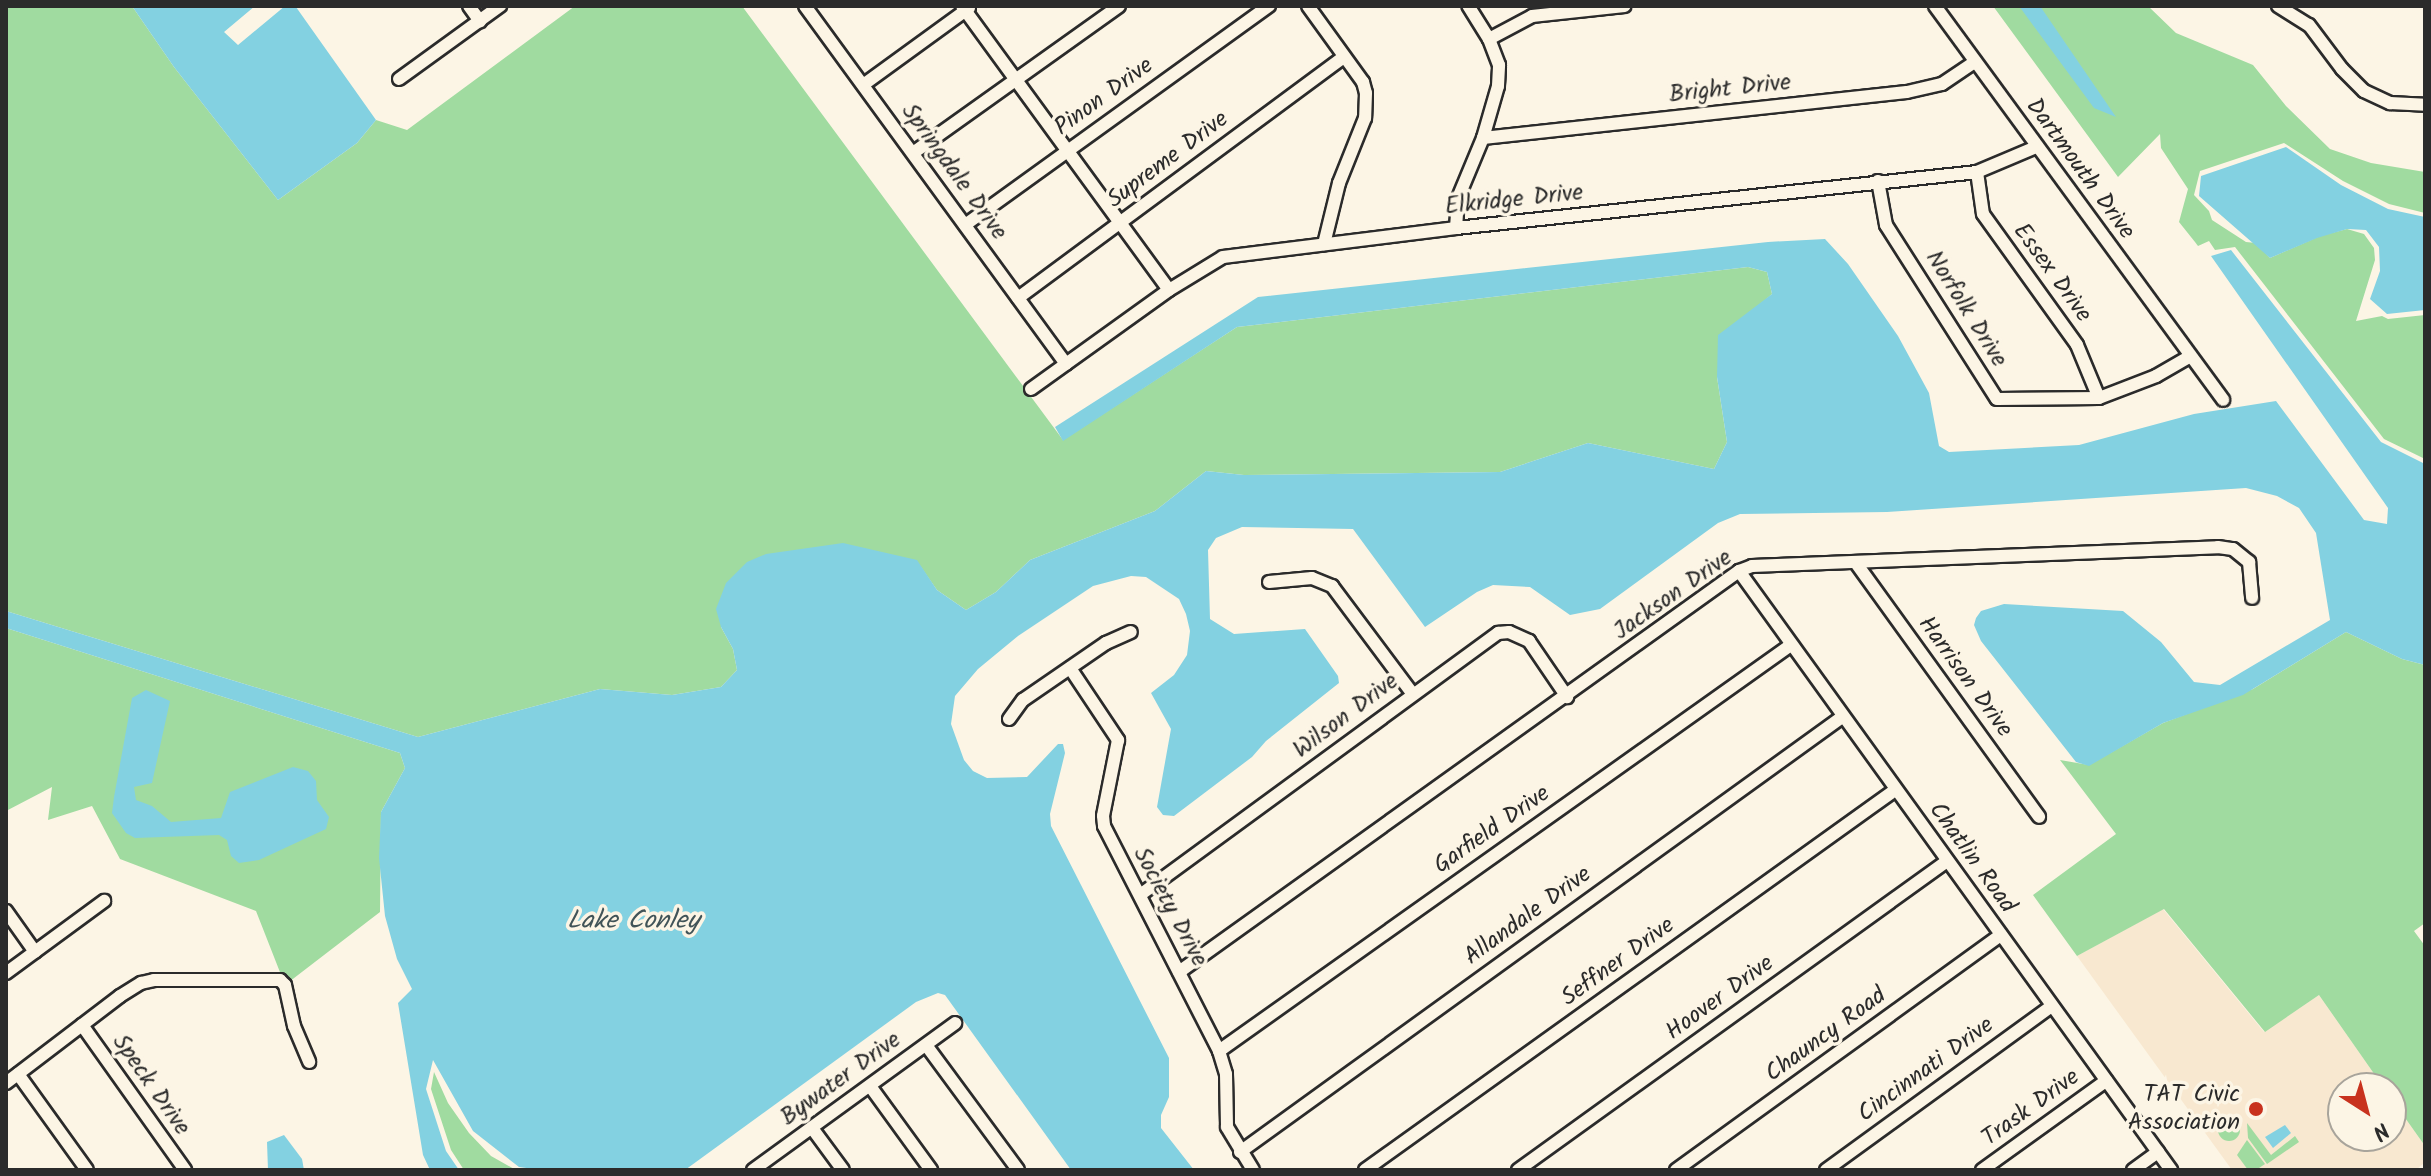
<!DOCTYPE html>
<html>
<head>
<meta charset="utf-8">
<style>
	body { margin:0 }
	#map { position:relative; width:2431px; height:1176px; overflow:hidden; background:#fcf5e5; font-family:Kalam,sans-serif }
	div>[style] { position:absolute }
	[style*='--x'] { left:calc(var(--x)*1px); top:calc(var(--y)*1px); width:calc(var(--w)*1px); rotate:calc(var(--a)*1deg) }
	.built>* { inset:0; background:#f8e8d0 }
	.green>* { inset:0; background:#a0dba0 }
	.round { border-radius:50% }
	.water>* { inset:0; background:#83d1e1 }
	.roads { filter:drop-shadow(2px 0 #2b2b2b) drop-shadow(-2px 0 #2b2b2b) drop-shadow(0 2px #2b2b2b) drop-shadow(0 -2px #2b2b2b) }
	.minor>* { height:12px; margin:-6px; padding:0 6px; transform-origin:6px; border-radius:6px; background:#fcf5e5 }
	.dots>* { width:22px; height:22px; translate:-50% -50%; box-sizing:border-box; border:4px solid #fcf5e5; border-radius:50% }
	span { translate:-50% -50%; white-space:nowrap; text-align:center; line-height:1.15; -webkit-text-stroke:7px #fcf5e5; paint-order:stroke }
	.street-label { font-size:24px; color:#2b2b2b }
	.poi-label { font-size:24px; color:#2b2b2b }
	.right { translate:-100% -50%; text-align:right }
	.water-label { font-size:26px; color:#415458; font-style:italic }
	.frame { position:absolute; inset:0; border:8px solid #2b2b2b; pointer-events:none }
	.north { position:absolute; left:2327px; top:1072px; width:80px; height:80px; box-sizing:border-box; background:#fcf5e5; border:2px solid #a8a49b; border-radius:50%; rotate:144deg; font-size:22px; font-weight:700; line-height:32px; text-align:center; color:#2b2b2b }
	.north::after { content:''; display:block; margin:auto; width:28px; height:36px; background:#c8321e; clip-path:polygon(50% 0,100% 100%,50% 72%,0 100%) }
</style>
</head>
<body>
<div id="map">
	<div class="built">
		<i style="clip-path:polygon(2163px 909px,2264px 1032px,2319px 995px,2384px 1088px,2343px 1088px,2343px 1136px,2391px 1136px,2391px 1098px,2425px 1146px,2425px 1162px,2416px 1170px,2232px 1170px,2077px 956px)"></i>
	</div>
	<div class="green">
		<i style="clip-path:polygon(6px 6px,132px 6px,174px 67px,278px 200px,357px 143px,376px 120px,407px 130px,575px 6px,742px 6px,1063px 440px,1237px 327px,1748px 267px,1767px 272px,1772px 294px,1748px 315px,1717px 377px,1727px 442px,1714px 469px,1588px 443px,1500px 472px,1244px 475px,1206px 471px,1155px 511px,1030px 560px,996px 592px,966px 610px,937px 590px,916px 560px,721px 627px,733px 649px,737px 670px,721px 687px,672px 695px,600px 689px,418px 737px,6px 611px)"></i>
		<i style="clip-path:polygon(1993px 6px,2148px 6px,2176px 33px,2253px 65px,2286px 106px,2330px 149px,2371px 163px,2425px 172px,2425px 213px,2389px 204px,2343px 181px,2284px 143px,2200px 171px,2194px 195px,2209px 211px,2212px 220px,2246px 242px,2256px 243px,2270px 258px,2320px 236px,2347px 229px,2364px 234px,2374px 248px,2375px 260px,2356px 321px,2382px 316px,2388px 319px,2425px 315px,2425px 459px,2384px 439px,2235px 247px,2215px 250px,2209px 241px,2198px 246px,2195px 242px,2179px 222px,2188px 189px,2161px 148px,2160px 134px,2118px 177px)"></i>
		<i style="clip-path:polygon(6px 628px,400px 753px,405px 768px,381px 812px,380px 912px,285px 985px,256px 911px,120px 859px,92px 806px,48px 820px,52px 787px,6px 811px)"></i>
		<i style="clip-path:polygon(2346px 632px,2402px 659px,2425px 665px,2425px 923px,2414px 931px,2425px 946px,2425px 1146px,2391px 1098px,2391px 1088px,2384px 1088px,2319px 995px,2265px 1032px,2164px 909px,2077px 956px,2033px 895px,2116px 834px,2060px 760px,2089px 765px,2163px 723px,2253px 689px)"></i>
		<i style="clip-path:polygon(434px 1072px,448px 1103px,469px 1133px,491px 1156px,516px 1170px,464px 1170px,451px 1150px,431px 1089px)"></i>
		<i class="round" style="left:2218px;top:1119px;width:22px;height:22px"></i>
		<i style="clip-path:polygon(2247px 1123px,2271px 1155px,2295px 1136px,2299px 1142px,2267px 1164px,2248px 1138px)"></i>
		<i style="clip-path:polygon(2247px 1140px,2265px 1164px,2256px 1170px,2248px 1170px,2237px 1155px)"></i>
	</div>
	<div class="water">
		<i style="clip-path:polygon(132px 6px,255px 6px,224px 32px,238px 45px,285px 6px,296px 7px,376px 120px,357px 143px,278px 200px,174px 67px)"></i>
		<i style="clip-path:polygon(2019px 6px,2040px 6px,2116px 117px,2094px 108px)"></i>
		<i style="clip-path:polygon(2286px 147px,2341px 185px,2388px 209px,2425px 217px,2425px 310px,2387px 314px,2370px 299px,2380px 271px,2379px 247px,2366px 230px,2347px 229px,2317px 238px,2270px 258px,2199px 196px,2201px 176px)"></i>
		<i style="clip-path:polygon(1825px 239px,1848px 264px,1898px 336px,1929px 393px,1939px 446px,1949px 452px,2079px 445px,2194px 414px,2276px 401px,2364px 520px,2387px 524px,2388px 508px,2211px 256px,2231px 250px,2381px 442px,2425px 464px,2425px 665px,2402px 659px,2346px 632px,2243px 695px,2163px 723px,2089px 766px,2076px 762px,1981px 641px,1974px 625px,1976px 618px,1981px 611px,2004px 604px,2123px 611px,2161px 642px,2194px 682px,2220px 685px,2330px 620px,2316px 533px,2299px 508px,2277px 496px,2246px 488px,1887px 512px,1740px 514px,1718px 523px,1600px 609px,1570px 615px,1530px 587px,1493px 585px,1477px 592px,1425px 627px,1353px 529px,1242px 527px,1216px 538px,1208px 550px,1210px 619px,1234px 634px,1305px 629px,1338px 676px,1339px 683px,1266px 741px,1252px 757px,1174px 816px,1163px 815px,1157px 807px,1171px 729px,1151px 693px,1174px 675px,1187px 655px,1190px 631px,1186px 614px,1179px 599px,1146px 577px,1131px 576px,1093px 586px,1018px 636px,978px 669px,955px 696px,951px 724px,964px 760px,973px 771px,987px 778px,1027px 777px,1058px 744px,1063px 744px,1065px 753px,1050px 814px,1051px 826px,1169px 1058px,1169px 1097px,1161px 1115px,1161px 1128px,1194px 1170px,1071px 1170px,945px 995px,938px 993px,916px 1002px,685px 1170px,541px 1170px,519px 1167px,473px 1131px,433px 1060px,426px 1089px,446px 1151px,459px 1170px,430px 1170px,423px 1155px,398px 1003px,412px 989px,397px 959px,385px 916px,379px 858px,381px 812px,405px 768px,400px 753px,6px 628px,6px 611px,418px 737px,600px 689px,672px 695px,721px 687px,737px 670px,733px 649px,721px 627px,716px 609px,726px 583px,747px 562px,766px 554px,843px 543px,917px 560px,937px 590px,966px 610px,996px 592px,1030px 560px,1155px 511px,1206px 471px,1244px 475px,1500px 472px,1588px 443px,1714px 469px,1727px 442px,1717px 377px,1718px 335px,1772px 294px,1767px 272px,1748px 267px,1237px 327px,1063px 441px,1055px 427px,1258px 297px,1768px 242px)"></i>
		<i style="clip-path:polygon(146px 690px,170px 701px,152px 783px,134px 787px,136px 800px,152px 806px,171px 822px,221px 818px,230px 792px,293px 767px,308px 771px,316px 781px,317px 800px,329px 817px,326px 829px,259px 860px,239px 863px,231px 856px,227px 840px,219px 835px,135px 838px,126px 833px,112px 813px,114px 797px,132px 698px)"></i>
		<i style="clip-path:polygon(2285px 1125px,2291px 1133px,2273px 1148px,2265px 1137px)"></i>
		<i style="clip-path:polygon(284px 1135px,302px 1159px,304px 1170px,268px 1170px,267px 1142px)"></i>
	</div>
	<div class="roads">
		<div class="minor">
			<i style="--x:469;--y:6;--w:19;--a:54"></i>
			<i style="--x:805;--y:6;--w:443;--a:53.9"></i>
			<i style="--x:962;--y:6;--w:351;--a:53.9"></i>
			<i style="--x:1308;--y:6;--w:94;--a:54.1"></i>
			<i style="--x:1363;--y:82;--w:11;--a:75"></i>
			<i style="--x:1366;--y:93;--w:25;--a:92"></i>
			<i style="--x:1365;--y:118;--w:70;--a:111.8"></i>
			<i style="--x:1339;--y:183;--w:63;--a:103.8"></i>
			<i style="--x:1935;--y:6;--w:488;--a:53.8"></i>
			<i style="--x:2278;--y:6;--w:36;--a:32"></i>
			<i style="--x:2309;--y:25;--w:55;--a:53.1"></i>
			<i style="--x:2342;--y:69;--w:31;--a:45"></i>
			<i style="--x:2364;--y:91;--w:29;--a:25"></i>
			<i style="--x:2390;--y:103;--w:35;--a:3"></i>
			<i style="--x:1489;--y:39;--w:49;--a:-28.1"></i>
			<i style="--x:1532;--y:16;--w:93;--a:-6.2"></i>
			<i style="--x:399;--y:79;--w:125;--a:-35.9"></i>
			<i style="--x:863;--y:85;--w:131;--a:-36"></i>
			<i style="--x:1483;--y:138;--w:426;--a:-6.2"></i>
			<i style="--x:1907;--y:92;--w:36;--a:-13"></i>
			<i style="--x:1942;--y:84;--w:40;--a:-34"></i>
			<i style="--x:913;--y:153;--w:253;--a:-35.5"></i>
			<i style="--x:1977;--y:172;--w:42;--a:81.9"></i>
			<i style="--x:1983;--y:214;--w:161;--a:54.3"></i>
			<i style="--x:2077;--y:345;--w:57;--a:67.5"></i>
			<i style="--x:1878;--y:181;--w:45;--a:79.7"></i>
			<i style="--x:1886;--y:225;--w:206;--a:57.5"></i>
			<i style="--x:1997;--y:399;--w:102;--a:-0.6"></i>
			<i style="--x:2099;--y:398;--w:61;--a:-21.1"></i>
			<i style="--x:2156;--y:376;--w:39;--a:-30"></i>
			<i style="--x:965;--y:225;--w:375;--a:-35.8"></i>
			<i style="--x:1456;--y:228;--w:30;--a:-86"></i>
			<i style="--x:1458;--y:198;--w:65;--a:-67.4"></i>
			<i style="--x:1483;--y:138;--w:54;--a:-73.9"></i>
			<i style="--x:1498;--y:86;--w:21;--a:-87"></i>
			<i style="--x:1499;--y:65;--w:28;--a:-111"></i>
			<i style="--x:1489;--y:39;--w:39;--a:-122"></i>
			<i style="--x:1018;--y:298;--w:405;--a:-36.5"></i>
			<i style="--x:1031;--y:389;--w:170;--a:-35.7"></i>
			<i style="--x:1169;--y:290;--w:63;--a:-31.4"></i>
			<i style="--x:1223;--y:257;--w:235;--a:-7.1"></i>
			<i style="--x:1456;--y:228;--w:524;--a:-6.13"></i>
			<i style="--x:1977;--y:172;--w:64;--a:-23"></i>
			<i style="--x:1856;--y:563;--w:313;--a:54.2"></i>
			<i style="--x:1739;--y:571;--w:739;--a:54.2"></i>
			<i style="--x:1269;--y:582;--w:43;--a:-5.3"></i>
			<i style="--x:1312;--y:578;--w:22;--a:22"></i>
			<i style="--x:1332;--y:586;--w:134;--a:53.2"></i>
			<i style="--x:1070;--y:668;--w:87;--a:56.3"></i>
			<i style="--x:1118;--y:740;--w:77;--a:101.2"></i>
			<i style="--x:1103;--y:816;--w:10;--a:84"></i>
			<i style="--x:1104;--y:826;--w:253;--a:62.9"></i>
			<i style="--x:1219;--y:1051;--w:24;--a:73"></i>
			<i style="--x:1226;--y:1074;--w:53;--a:88.9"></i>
			<i style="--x:1227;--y:1127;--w:50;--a:58.8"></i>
			<i style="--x:1009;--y:719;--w:24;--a:-54"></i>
			<i style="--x:1023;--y:700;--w:101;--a:-34.5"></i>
			<i style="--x:1106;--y:643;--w:27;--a:-24"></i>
			<i style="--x:1140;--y:895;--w:444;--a:-36.2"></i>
			<i style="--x:1498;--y:633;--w:11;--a:-5"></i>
			<i style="--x:1509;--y:632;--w:22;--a:24"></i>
			<i style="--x:1529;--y:641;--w:68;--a:55.8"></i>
			<i style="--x:6;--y:911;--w:50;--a:54.7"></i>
			<i style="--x:1179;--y:972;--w:689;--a:-35.61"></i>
			<i style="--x:1739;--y:571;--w:14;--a:-21"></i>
			<i style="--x:1752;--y:566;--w:466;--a:-2.3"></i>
			<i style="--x:2218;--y:547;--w:15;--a:8"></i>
			<i style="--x:2233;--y:549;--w:21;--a:39"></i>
			<i style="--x:2249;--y:562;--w:36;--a:85"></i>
			<i style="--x:6;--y:973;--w:122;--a:-36.3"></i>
			<i style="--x:82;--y:1025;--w:178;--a:54.6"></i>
			<i style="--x:926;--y:1045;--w:155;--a:53.6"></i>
			<i style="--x:1219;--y:1051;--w:701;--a:-35.37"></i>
			<i style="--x:18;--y:1074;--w:118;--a:54.3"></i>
			<i style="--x:6;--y:1083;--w:143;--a:-37.3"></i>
			<i style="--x:120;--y:996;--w:25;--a:-32"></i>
			<i style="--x:141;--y:983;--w:13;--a:-13"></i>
			<i style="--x:154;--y:980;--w:126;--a:0"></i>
			<i style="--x:280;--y:980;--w:7;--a:45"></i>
			<i style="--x:285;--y:985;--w:42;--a:77.6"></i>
			<i style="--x:294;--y:1026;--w:39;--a:67"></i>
			<i style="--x:870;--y:1086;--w:104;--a:54"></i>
			<i style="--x:812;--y:1128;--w:52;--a:53.6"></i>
			<i style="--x:1240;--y:1152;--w:743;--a:-35.85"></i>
			<i style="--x:753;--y:1170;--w:250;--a:-36"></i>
			<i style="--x:1365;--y:1170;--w:652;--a:-35.64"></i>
			<i style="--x:1518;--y:1170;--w:529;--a:-35.76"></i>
			<i style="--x:1676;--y:1170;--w:401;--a:-35.9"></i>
			<i style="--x:1826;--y:1170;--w:279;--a:-36"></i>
			<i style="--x:1982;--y:1170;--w:153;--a:-35.7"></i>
			<i style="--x:2133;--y:1170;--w:31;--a:-36"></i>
		</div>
	</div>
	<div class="dots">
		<i style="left:2256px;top:1109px;background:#c8321e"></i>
	</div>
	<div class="street-label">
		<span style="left:1730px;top:89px;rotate:-6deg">Bright Drive</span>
		<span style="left:1104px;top:97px;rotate:-36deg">Pinon Drive</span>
		<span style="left:1168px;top:160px;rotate:-37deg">Supreme Drive</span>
		<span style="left:2080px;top:169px;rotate:54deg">Dartmouth Drive</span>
		<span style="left:954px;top:172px;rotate:54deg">Springdale Drive</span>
		<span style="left:1514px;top:200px;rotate:-6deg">Elkridge Drive</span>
		<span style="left:2052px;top:273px;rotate:54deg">Essex Drive</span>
		<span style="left:1966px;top:309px;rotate:58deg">Norfolk Drive</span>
		<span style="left:1673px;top:595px;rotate:-35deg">Jackson Drive</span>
		<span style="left:1965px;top:677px;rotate:54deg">Harrison Drive</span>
		<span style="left:1346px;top:716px;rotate:-37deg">Wilson Drive</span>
		<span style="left:1492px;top:830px;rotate:-35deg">Garfield Drive</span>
		<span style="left:1972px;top:858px;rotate:54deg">Chatlin Road</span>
		<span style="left:1170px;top:907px;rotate:62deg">Society Drive</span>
		<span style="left:1528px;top:916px;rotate:-36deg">Allandale Drive</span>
		<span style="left:1618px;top:962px;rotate:-36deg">Seffner Drive</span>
		<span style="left:1720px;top:998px;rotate:-36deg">Hoover Drive</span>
		<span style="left:1826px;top:1035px;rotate:-36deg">Chauncy Road</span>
		<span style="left:1926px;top:1070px;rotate:-36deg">Cincinnati Drive</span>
		<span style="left:841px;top:1079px;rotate:-36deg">Bywater Drive</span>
		<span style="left:151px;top:1085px;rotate:55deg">Speck Drive</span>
		<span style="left:2031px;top:1108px;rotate:-36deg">Trask Drive</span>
	</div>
	<div class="poi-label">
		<span class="right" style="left:2240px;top:1109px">TAT Civic<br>Association</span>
	</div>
	<div class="water-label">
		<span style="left:633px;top:922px">Lake Conley</span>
	</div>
	<div class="frame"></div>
	<div class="north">N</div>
</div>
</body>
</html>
